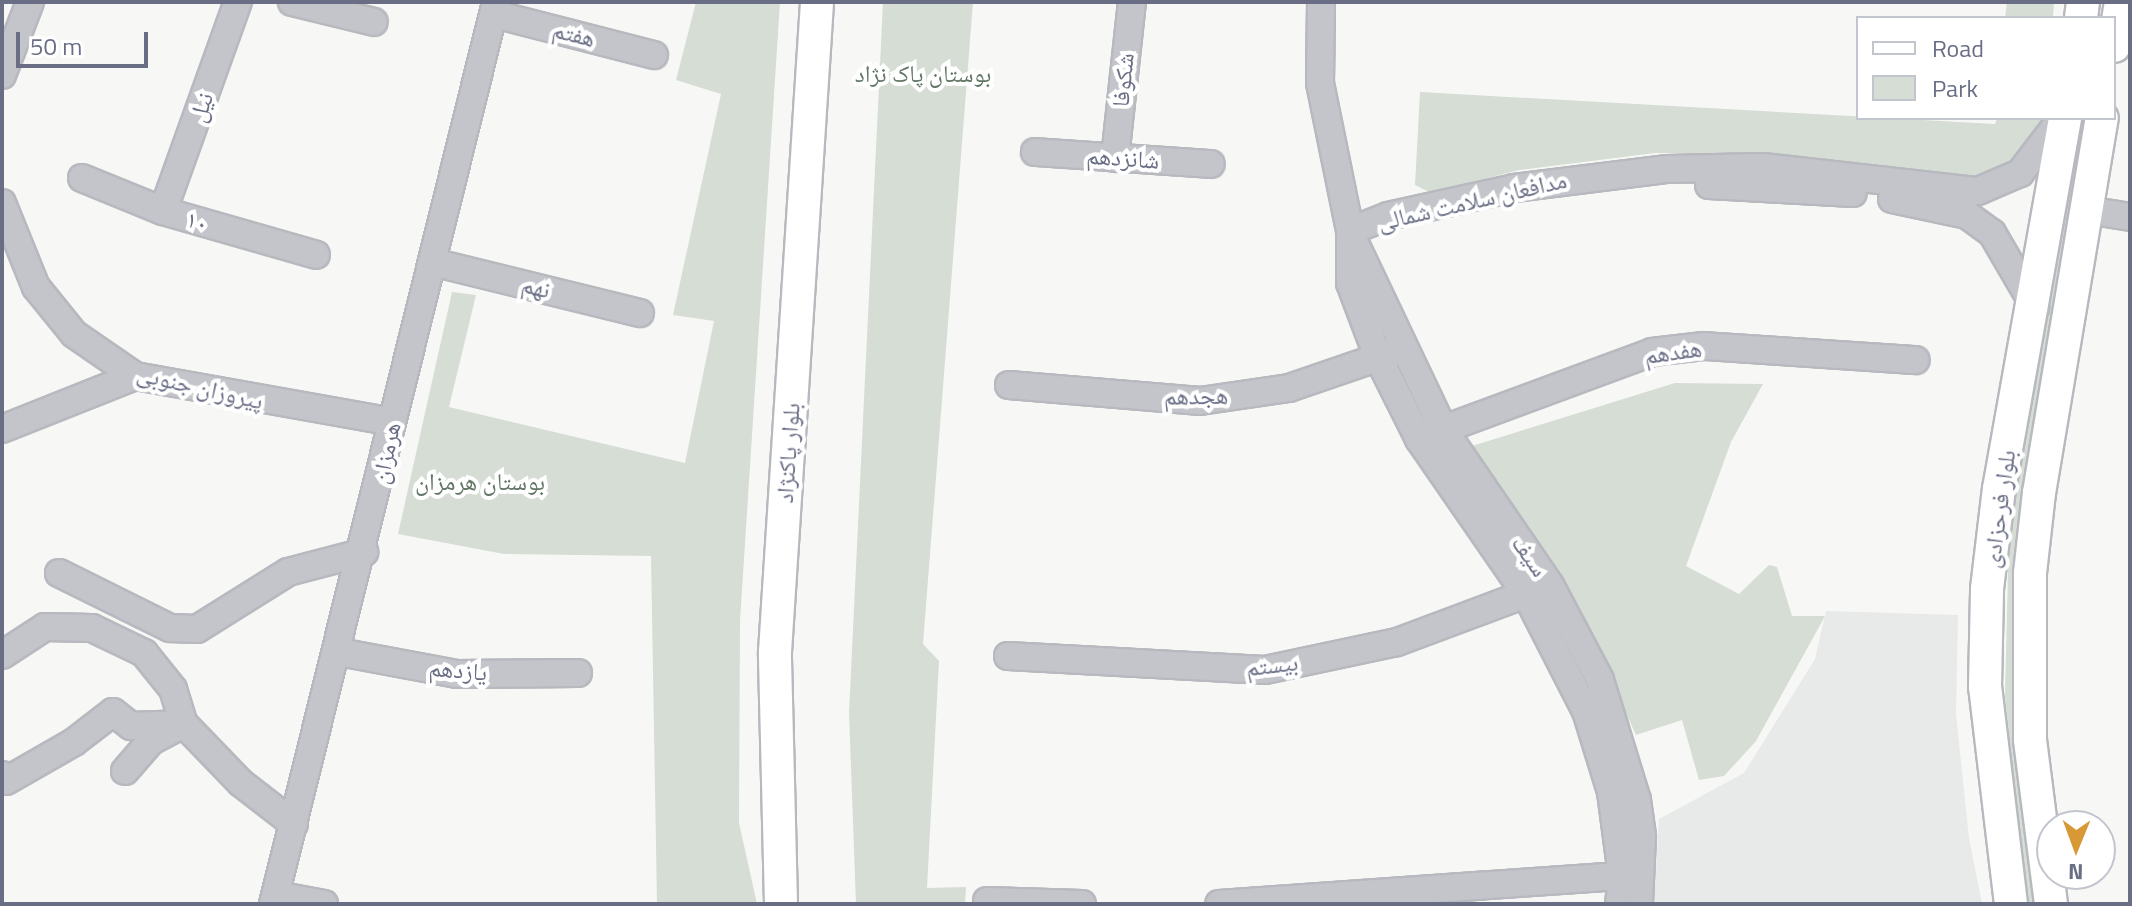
<!DOCTYPE html>
<html>
<head>
<meta charset="utf-8">
<style>
	body { margin:0 }
	#map { position:relative; width:2132px; height:906px; overflow:hidden; background:#f7f8f5; font-family:"Titillium Web","Noto Naskh Arabic",sans-serif }
	div>[style] { position:absolute }
	[style*='--x'] { left:calc(var(--x)*1px); top:calc(var(--y)*1px); width:calc(var(--w)*1px); rotate:calc(var(--a)*1deg) }
	.built>* { inset:0; background:#e8e9e9 }
	.green>* { inset:0; background:#d5ddd5 }
	.roads { filter:drop-shadow(2px 0 #b7b9bf) drop-shadow(-2px 0 #b7b9bf) drop-shadow(0 2px #b7b9bf) drop-shadow(0 -2px #b7b9bf) }
	.minor>* { height:26px; margin:-13px; padding:0 13px; transform-origin:13px; border-radius:13px; background:#c4c5cb }
	.major>* { height:32px; margin:-16px; padding:0 16px; transform-origin:16px; border-radius:16px; background:#fff }
	span { translate:-50% -50%; white-space:nowrap; text-align:center; line-height:1.15; -webkit-text-stroke:8px #fff; paint-order:stroke }
	.street-label { font-size:24px; color:#696e85 }
	.park-label { font-size:24px; color:#637766 }
	.frame { position:absolute; inset:0; border:4px solid #696e85; pointer-events:none }
	.legend { position:absolute; left:1856px; top:16px; width:260px; height:104px; box-sizing:border-box; background:#fff; border:2px solid #c3c5ce; margin:0; padding:10px 14px; list-style:none; font-size:24px; color:#696e85 }
	.legend li { display:flex; align-items:center; gap:16px; height:40px }
	.legend b { width:40px; border:2px solid #c3c5ce }
	.north { position:absolute; left:2036px; top:810px; width:80px; height:80px; box-sizing:border-box; background:#fff; border:2px solid #c3c5ce; border-radius:50%; rotate:181deg; font-size:22px; font-weight:700; line-height:32px; text-align:center; color:#696e85 }
	.north::after { content:''; display:block; margin:auto; width:28px; height:36px; background:#d89835; clip-path:polygon(50% 0,100% 100%,50% 72%,0 100%) }
	.scale { position:absolute; left:16px; top:32px; width:132px; height:36px; box-sizing:border-box; border:4px solid #696e85; border-top:0; padding-left:10px; font-size:24px; line-height:28px; white-space:nowrap; color:#696e85; -webkit-text-stroke:6px #fff; paint-order:stroke }
</style>
</head>
<body>
<div id="map">
	<div class="built">
		<i style="clip-path:polygon(1826px 611px,1958px 615px,1956px 714px,1969px 838px,1982px 904px,1654px 904px,1659px 819px,1744px 773px,1815px 659px)"></i>
	</div>
	<div class="green">
		<i style="clip-path:polygon(696px 2px,780px 2px,740px 621px,739px 823px,757px 904px,657px 904px,651px 556px,504px 554px,398px 534px,452px 292px,476px 295px,449px 407px,685px 463px,714px 321px,673px 315px,721px 94px,676px 80px)"></i>
		<i style="clip-path:polygon(883px 2px,973px 2px,923px 644px,939px 661px,927px 888px,966px 887px,965px 904px,856px 904px,849px 713px)"></i>
		<i style="clip-path:polygon(2007px 2px,2054px 2px,2053px 18px,2005px 18px)"></i>
		<i style="clip-path:polygon(1420px 92px,1995px 124px,1997px 118px,2044px 118px,2031px 151px,1981px 184px,1774px 153px,1655px 153px,1519px 170px,1431px 193px,1415px 185px)"></i>
		<i style="clip-path:polygon(2075px 118px,2088px 118px,2017px 741px,2038px 904px,2027px 904px,2005px 696px,2009px 530px)"></i>
		<i style="clip-path:polygon(1675px 383px,1763px 384px,1731px 442px,1686px 566px,1739px 594px,1769px 565px,1777px 567px,1792px 616px,1825px 616px,1756px 741px,1724px 776px,1699px 780px,1682px 720px,1636px 735px,1574px 601px,1472px 446px)"></i>
	</div>
	<div class="roads">
		<div class="minor">
			<i style="--x:292;--y:2;--w:84;--a:13.7"></i>
			<i style="--x:1321;--y:2;--w:81;--a:90.7"></i>
			<i style="--x:1320;--y:83;--w:151;--a:78.5"></i>
			<i style="--x:1350;--y:231;--w:52;--a:90"></i>
			<i style="--x:1350;--y:283;--w:79;--a:69.3"></i>
			<i style="--x:1378;--y:357;--w:92;--a:63.4"></i>
			<i style="--x:1419;--y:439;--w:188;--a:55.4"></i>
			<i style="--x:1526;--y:594;--w:131;--a:62.9"></i>
			<i style="--x:1586;--y:711;--w:85;--a:72.8"></i>
			<i style="--x:1611;--y:792;--w:85;--a:82.5"></i>
			<i style="--x:1622;--y:876;--w:28;--a:96"></i>
			<i style="--x:494;--y:14;--w:165;--a:14.4"></i>
			<i style="--x:2;--y:75;--w:78;--a:-69"></i>
			<i style="--x:1035;--y:152;--w:176;--a:3.9"></i>
			<i style="--x:1115;--y:158;--w:157;--a:-83.8"></i>
			<i style="--x:82;--y:178;--w:87;--a:22.2"></i>
			<i style="--x:163;--y:211;--w:159;--a:16"></i>
			<i style="--x:1709;--y:185;--w:144;--a:3.2"></i>
			<i style="--x:1892;--y:199;--w:77;--a:12"></i>
			<i style="--x:1967;--y:215;--w:31;--a:36"></i>
			<i style="--x:1992;--y:233;--w:86;--a:59.8"></i>
			<i style="--x:2;--y:203;--w:91;--a:68"></i>
			<i style="--x:36;--y:287;--w:60;--a:51"></i>
			<i style="--x:74;--y:334;--w:74;--a:34.5"></i>
			<i style="--x:135;--y:376;--w:261;--a:10.1"></i>
			<i style="--x:2087;--y:210;--w:44;--a:9.2"></i>
			<i style="--x:163;--y:211;--w:222;--a:-70.3"></i>
			<i style="--x:1350;--y:231;--w:41;--a:-21.5"></i>
			<i style="--x:1388;--y:216;--w:129;--a:-12.5"></i>
			<i style="--x:1514;--y:188;--w:153;--a:-7.1"></i>
			<i style="--x:1666;--y:169;--w:97;--a:-1.2"></i>
			<i style="--x:1763;--y:167;--w:216;--a:6.4"></i>
			<i style="--x:1978;--y:191;--w:46;--a:-23.2"></i>
			<i style="--x:2020;--y:173;--w:69;--a:-52.6"></i>
			<i style="--x:1351;--y:235;--w:215;--a:64.6"></i>
			<i style="--x:1443;--y:429;--w:189;--a:55.6"></i>
			<i style="--x:1550;--y:585;--w:107;--a:62.2"></i>
			<i style="--x:1600;--y:680;--w:126;--a:72.9"></i>
			<i style="--x:1637;--y:800;--w:37;--a:82"></i>
			<i style="--x:1642;--y:837;--w:67;--a:92.6"></i>
			<i style="--x:432;--y:262;--w:214;--a:13.8"></i>
			<i style="--x:1009;--y:385;--w:192;--a:4.8"></i>
			<i style="--x:1200;--y:401;--w:90;--a:-8.3"></i>
			<i style="--x:1289;--y:388;--w:111;--a:-18.9"></i>
			<i style="--x:2;--y:429;--w:143;--a:-21.7"></i>
			<i style="--x:1428;--y:435;--w:239;--a:-20.3"></i>
			<i style="--x:1652;--y:352;--w:52;--a:-6.6"></i>
			<i style="--x:1704;--y:346;--w:212;--a:3.8"></i>
			<i style="--x:59;--y:573;--w:124;--a:26.4"></i>
			<i style="--x:170;--y:628;--w:27;--a:2"></i>
			<i style="--x:197;--y:629;--w:107;--a:-32.1"></i>
			<i style="--x:288;--y:572;--w:79;--a:-14.7"></i>
			<i style="--x:339;--y:652;--w:120;--a:10.6"></i>
			<i style="--x:457;--y:674;--w:121;--a:-0.5"></i>
			<i style="--x:2;--y:655;--w:51;--a:-33.1"></i>
			<i style="--x:45;--y:627;--w:47;--a:1.2"></i>
			<i style="--x:92;--y:628;--w:58;--a:25.7"></i>
			<i style="--x:144;--y:653;--w:46;--a:51.1"></i>
			<i style="--x:173;--y:689;--w:37;--a:73"></i>
			<i style="--x:1008;--y:656;--w:257;--a:3.1"></i>
			<i style="--x:1265;--y:670;--w:135;--a:-12"></i>
			<i style="--x:1397;--y:642;--w:152;--a:-20.5"></i>
			<i style="--x:125;--y:771;--w:40;--a:-49"></i>
			<i style="--x:151;--y:741;--w:30;--a:-28"></i>
			<i style="--x:2;--y:775;--w:7;--a:56"></i>
			<i style="--x:6;--y:781;--w:78;--a:-29.8"></i>
			<i style="--x:74;--y:742;--w:49;--a:-37.6"></i>
			<i style="--x:113;--y:712;--w:23;--a:38"></i>
			<i style="--x:131;--y:726;--w:53;--a:-2.2"></i>
			<i style="--x:184;--y:724;--w:82;--a:46"></i>
			<i style="--x:241;--y:783;--w:67;--a:37.7"></i>
			<i style="--x:276;--y:895;--w:49;--a:10.6"></i>
			<i style="--x:987;--y:901;--w:95;--a:1.8"></i>
			<i style="--x:273;--y:904;--w:929;--a:-76.11"></i>
			<i style="--x:1219;--y:904;--w:420;--a:-4"></i>
		</div>
		<div class="major">
			<i style="--x:2081;--y:18;--w:16;--a:-83"></i>
			<i style="--x:2114;--y:46;--w:45;--a:-81"></i>
			<i style="--x:781;--y:904;--w:252;--a:-91.4"></i>
			<i style="--x:775;--y:652;--w:651;--a:-86.3"></i>
			<i style="--x:2011;--y:904;--w:219;--a:-96.8"></i>
			<i style="--x:1985;--y:687;--w:98;--a:-88.8"></i>
			<i style="--x:1987;--y:589;--w:101;--a:-83.2"></i>
			<i style="--x:1999;--y:489;--w:377;--a:-79.9"></i>
			<i style="--x:2051;--y:904;--w:166;--a:-97.3"></i>
			<i style="--x:2030;--y:739;--w:166;--a:-90"></i>
			<i style="--x:2030;--y:573;--w:81;--a:-83.6"></i>
			<i style="--x:2039;--y:493;--w:380;--a:-80.5"></i>
		</div>
	</div>
	<div class="street-label">
		<span style="left:574px;top:34px;rotate:14deg">هفتم</span>
		<span style="left:1123px;top:80px;rotate:-84deg">شکوفا</span>
		<span style="left:201px;top:107px;rotate:-70deg">نیل</span>
		<span style="left:1123px;top:158px;rotate:4deg">شانزدهم</span>
		<span style="left:1472px;top:201px;rotate:-13deg">مدافعان سلامت شمالی</span>
		<span style="left:197px;top:221px;rotate:16deg">۱۰</span>
		<span style="left:536px;top:287px;rotate:14deg">نهم</span>
		<span style="left:1673px;top:352px;rotate:-8deg">هفدهم</span>
		<span style="left:200px;top:387px;rotate:13deg">پیروزان جنوبی</span>
		<span style="left:1196px;top:396px;rotate:-1deg">هجدهم</span>
		<span style="left:386px;top:453px;rotate:-78deg">هرمزان</span>
		<span style="left:788px;top:453px;rotate:-86deg">بلوار پاکنژاد</span>
		<span style="left:1999px;top:509px;rotate:-82deg">بلوار فرحزادی</span>
		<span style="left:1530px;top:556px;rotate:55deg">سیف</span>
		<span style="left:1272px;top:665px;rotate:-7deg">بیستم</span>
		<span style="left:458px;top:670px;rotate:5deg">یازدهم</span>
	</div>
	<div class="park-label">
		<span style="left:923px;top:74px">بوستان پاک نژاد</span>
		<span style="left:480px;top:482px">بوستان هرمزان</span>
	</div>
	<div class="frame"></div>
	<ul class="legend">
	<li><b style="height:10px;background:#fff"></b>Road</li>
	<li><b style="height:22px;background:#d5ddd5"></b>Park</li>
	</ul>
	<div class="north">N</div>
	<div class="scale">50 m</div>
</div>
</body>
</html>
